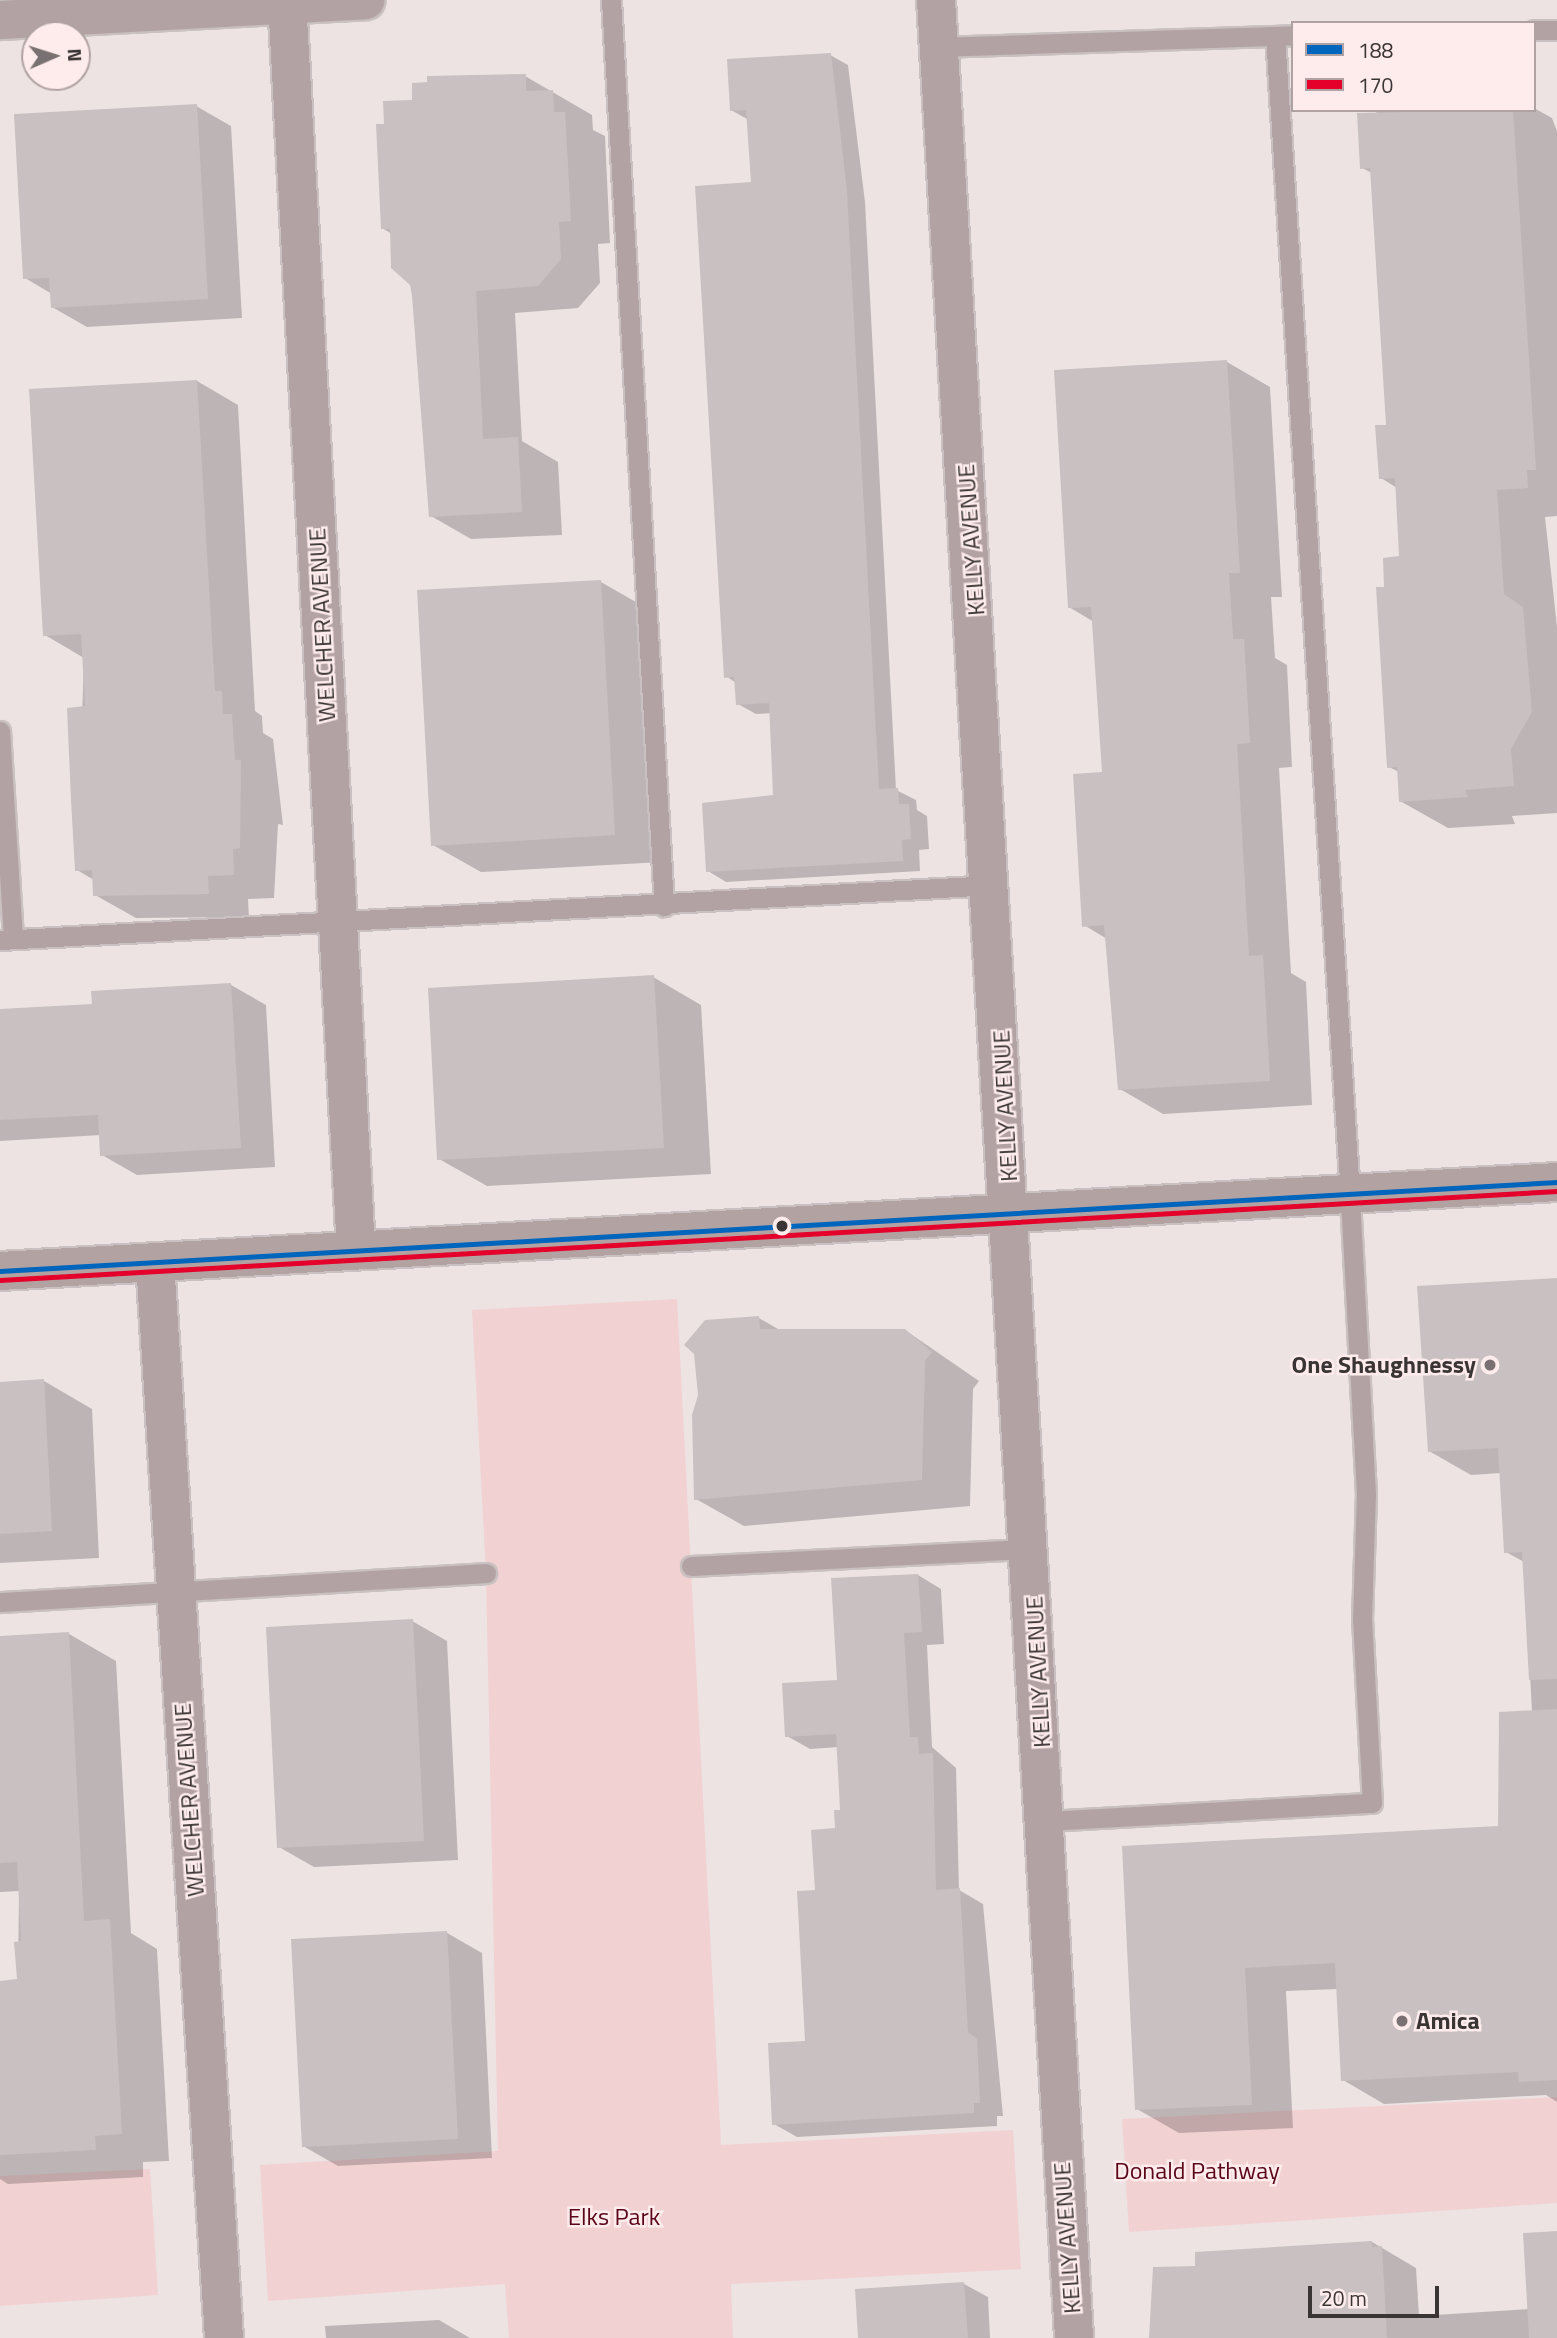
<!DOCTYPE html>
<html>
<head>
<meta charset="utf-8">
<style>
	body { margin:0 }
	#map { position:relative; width:1557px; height:2338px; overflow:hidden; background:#ede3e3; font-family:"Titillium Web",sans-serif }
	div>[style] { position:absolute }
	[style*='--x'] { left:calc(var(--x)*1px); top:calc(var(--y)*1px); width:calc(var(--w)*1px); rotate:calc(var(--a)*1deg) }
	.green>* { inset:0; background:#f2d1d2 }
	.shadow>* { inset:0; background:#0003 }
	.building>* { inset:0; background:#c9c1c1 }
	.roads { filter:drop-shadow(2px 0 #c9c1c1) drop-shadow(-2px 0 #c9c1c1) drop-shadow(0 2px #c9c1c1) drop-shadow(0 -2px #c9c1c1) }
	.service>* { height:19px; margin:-9.5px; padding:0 9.5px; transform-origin:9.5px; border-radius:9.5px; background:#b2a2a3 }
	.minor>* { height:38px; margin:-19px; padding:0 19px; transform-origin:19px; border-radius:19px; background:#b2a2a3 }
	.secondary>* { height:38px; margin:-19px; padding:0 19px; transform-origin:19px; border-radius:19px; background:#b2a2a2 }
	.bus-1>* { height:5px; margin:-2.5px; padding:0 2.5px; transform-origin:2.5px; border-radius:2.5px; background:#0065bd }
	.bus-2>* { height:5px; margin:-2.5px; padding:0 2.5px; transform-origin:2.5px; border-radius:2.5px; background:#e4002b }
	.dots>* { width:19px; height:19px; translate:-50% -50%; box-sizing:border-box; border:4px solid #feecec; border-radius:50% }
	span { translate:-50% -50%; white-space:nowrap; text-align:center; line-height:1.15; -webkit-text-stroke:5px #feecec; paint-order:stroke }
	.street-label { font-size:24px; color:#3b3434 }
	.poi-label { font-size:24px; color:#3b3434; font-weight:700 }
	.right { translate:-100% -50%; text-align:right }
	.left { translate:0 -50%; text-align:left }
	.park-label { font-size:24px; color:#5a0517 }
	.legend { position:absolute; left:1291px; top:21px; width:245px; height:91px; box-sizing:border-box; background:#feecec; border:2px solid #b0a2a2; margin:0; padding:9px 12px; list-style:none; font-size:21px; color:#3b3434 }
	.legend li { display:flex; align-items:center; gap:14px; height:35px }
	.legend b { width:35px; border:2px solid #b0a2a2 }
	.north { position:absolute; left:21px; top:21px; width:70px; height:70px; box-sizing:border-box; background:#feecec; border:2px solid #b0a2a2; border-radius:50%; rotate:87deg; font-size:19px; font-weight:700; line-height:28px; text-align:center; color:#3b3434 }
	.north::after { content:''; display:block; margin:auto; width:24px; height:32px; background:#797171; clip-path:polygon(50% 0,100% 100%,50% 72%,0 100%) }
	.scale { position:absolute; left:1308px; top:2286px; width:131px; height:32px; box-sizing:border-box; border:4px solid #3b3434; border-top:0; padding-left:9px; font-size:21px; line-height:24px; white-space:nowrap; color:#3b3434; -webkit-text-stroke:5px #feecec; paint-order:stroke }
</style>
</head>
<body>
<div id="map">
	<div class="green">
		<i style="clip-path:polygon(677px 1299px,721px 2145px,1013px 2130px,1021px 2269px,731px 2284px,733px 2338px,509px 2338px,505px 2284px,268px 2301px,260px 2165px,498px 2151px,486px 1573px,472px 1310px)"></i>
		<i style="clip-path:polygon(1557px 2097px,1557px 2203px,1129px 2232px,1122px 2119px)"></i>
		<i style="clip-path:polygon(150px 2169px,158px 2295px,0 2306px,0 2176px)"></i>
	</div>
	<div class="shadow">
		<i style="clip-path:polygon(830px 55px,848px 65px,865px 202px,896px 790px,916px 800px,917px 810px,927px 816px,929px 849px,919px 850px,920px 871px,726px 882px,708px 871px,775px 797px,772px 713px,756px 714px,738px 704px,736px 683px,726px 676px,753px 184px,749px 120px,731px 110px)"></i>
		<i style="clip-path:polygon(525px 76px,592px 115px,593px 130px,605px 136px,610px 243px,598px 244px,600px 283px,578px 308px,515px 313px,522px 441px,558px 462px,562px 535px,471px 539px,431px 516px,412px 284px,392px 234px,382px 228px,386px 125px,414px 101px)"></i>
		<i style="clip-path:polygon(196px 106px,231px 126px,242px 318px,87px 327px,52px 307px,52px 294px,25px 278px)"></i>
		<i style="clip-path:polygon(1534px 108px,1552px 118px,1557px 131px,1557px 516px,1545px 517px,1557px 627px,1557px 813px,1512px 816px,1515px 824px,1448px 828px,1400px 801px,1399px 772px,1389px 767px,1386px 588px,1401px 558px,1397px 488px,1381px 478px,1388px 426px,1372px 173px,1362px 168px,1377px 110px)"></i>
		<i style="clip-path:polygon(1227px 362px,1270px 387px,1282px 597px,1271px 597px,1275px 658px,1287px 665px,1292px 767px,1279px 768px,1291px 973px,1306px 982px,1312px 1105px,1163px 1114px,1120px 1089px,1107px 939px,1084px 925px,1104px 774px,1094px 622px,1069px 607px)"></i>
		<i style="clip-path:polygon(197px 381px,238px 405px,255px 711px,262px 716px,263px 733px,273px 739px,283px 825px,278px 824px,274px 898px,248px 899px,249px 917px,136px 918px,95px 895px,94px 880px,77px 870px,84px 658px,45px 635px)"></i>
		<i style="clip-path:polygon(601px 582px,648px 609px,662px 862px,481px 872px,433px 845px)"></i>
		<i style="clip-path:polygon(653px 977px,701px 1005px,711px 1174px,487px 1186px,439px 1159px)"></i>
		<i style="clip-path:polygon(231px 985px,266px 1005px,275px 1167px,137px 1175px,102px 1155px,101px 1135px,0 1141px,0 1011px,94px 1005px)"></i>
		<i style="clip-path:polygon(1557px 1280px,1557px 2102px,1546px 2095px,1384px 2104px,1343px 2080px,1338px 1989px,1286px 1991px,1293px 2128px,1179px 2133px,1137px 2109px,1124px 1847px,1500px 1828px,1532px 1712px,1524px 1562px,1506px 1552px,1501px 1473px,1471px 1475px,1429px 1451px)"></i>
		<i style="clip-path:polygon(759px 1318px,778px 1329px,905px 1330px,979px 1381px,973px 1389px,970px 1506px,744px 1526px,696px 1499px)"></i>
		<i style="clip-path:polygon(44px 1381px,92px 1409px,99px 1558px,0 1563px,0 1384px)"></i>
		<i style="clip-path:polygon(918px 1575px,941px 1589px,944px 1644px,927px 1645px,932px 1747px,956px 1768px,959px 1890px,983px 1904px,1003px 2116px,997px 2116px,997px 2126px,797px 2137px,774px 2124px,807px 2043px,817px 1891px,842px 1811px,839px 1747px,810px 1749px,787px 1736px,838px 1681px)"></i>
		<i style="clip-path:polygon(412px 1621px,447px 1641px,458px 1860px,314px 1867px,279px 1847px)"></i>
		<i style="clip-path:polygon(69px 1634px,116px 1661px,131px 1933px,157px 1949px,169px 2161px,143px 2162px,143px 2177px,8px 2184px,0 2179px,0 1982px,18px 1981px,19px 1891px,0 1892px,0 1637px)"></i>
		<i style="clip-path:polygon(447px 1933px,482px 1953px,492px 2158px,338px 2166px,303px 2146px)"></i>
		<i style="clip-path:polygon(1557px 2233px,1557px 2338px,1151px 2338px,1197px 2267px,1372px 2242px,1416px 2268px,1419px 2316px,1529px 2309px)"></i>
		<i style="clip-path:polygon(964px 2284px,988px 2297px,990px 2338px,860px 2338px)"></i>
		<i style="clip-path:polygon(439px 2320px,470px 2338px,326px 2338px,325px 2326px)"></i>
	</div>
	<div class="building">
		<i style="clip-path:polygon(831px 53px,847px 191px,879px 789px,898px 788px,899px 804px,909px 804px,911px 839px,902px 840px,903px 861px,706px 872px,702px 803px,773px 795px,769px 703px,736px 705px,734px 677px,724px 678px,695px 186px,751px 182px,746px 110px,730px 111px,727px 59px)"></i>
		<i style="clip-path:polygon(526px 74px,526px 91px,553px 90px,554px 112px,565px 112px,571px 221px,559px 222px,561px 259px,538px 286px,476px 291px,483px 439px,518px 437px,522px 512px,429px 517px,412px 296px,410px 285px,391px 268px,390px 229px,381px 229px,376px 124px,384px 124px,383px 101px,412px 100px,412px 83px,427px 82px,427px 76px)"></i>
		<i style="clip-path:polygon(197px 104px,208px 299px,51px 308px,49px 278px,23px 279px,14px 114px)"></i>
		<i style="clip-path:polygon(1513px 110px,1536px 470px,1527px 470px,1528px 488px,1497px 490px,1504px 594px,1523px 607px,1532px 712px,1511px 749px,1514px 786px,1465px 790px,1468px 797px,1399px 802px,1397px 767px,1387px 768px,1376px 587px,1384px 587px,1383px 558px,1399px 556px,1395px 478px,1379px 479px,1375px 425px,1386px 425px,1370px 168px,1360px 169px,1357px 113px)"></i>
		<i style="clip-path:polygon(1227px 360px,1240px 573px,1229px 573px,1233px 639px,1244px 639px,1250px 743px,1237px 744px,1249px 956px,1263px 955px,1270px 1081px,1118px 1090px,1104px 925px,1082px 927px,1073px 774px,1102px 772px,1091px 607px,1068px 608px,1054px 370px)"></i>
		<i style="clip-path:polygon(197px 380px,215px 691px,222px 691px,223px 714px,232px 714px,235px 760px,241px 760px,240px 848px,233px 849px,234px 875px,208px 876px,209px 894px,93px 896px,92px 870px,75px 871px,71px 800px,67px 708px,85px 706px,81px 634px,43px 636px,29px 389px)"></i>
		<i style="clip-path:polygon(601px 580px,615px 835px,431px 846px,417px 590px)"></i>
		<i style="clip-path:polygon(654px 975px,664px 1148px,437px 1160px,428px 988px)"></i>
		<i style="clip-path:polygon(231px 983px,241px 1148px,100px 1156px,98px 1115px,0 1120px,0 1009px,92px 1004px,91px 991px)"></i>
		<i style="clip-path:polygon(1557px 1278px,1557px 1679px,1529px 1680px,1522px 1552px,1504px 1553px,1498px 1448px,1428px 1452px,1417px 1286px)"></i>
		<i style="clip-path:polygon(759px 1316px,760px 1329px,905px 1329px,932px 1352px,925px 1361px,922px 1480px,694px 1500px,692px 1415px,698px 1395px,694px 1354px,684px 1345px,705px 1320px)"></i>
		<i style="clip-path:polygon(44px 1379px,52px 1531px,0 1534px,0 1382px)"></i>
		<i style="clip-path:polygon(918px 1574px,922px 1632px,904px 1633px,910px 1737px,918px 1737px,919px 1754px,933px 1753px,936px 1890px,960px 1888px,968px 2032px,977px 2039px,980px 2103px,974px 2103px,974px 2113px,772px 2125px,768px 2043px,805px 2041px,797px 1891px,815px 1890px,811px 1830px,835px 1828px,834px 1810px,840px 1810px,836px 1734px,785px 1737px,782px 1683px,837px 1680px,831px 1578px)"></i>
		<i style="clip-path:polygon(413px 1619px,424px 1841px,277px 1848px,266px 1627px)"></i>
		<i style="clip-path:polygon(69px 1632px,84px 1921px,110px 1919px,122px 2134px,95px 2136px,96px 2150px,0 2155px,0 1981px,17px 1979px,14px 1942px,21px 1941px,17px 1862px,0 1863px,0 1636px)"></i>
		<i style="clip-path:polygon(1557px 1709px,1557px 2080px,1519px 2082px,1518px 2072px,1341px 2081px,1335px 1963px,1245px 1968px,1252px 2105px,1135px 2110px,1122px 1846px,1498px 1826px,1499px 1712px)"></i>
		<i style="clip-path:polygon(447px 1931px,458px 2139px,302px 2147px,291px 1939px)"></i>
		<i style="clip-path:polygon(1557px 2231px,1557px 2338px,1529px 2338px,1523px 2233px)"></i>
		<i style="clip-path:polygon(1372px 2241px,1372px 2247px,1382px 2246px,1387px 2338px,1149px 2338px,1153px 2267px,1195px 2266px,1195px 2252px)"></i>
		<i style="clip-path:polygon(964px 2282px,968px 2338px,858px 2338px,855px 2289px)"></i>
	</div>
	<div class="roads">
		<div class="service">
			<i style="--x:611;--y:0;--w:908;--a:86.65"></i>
			<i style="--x:1534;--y:30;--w:23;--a:0"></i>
			<i style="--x:940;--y:47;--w:353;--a:-1.9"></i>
			<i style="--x:0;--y:731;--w:208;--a:86.4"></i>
			<i style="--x:0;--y:940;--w:995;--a:-3.17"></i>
			<i style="--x:691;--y:1566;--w:340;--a:-2.9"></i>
			<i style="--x:0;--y:1602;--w:487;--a:-3.4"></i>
			<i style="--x:1047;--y:1821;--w:325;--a:-3.2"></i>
			<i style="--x:1372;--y:1803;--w:183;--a:-93.1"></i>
			<i style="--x:1362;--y:1620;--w:126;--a:-88.2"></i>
			<i style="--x:1366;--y:1494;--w:299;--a:-93.1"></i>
			<i style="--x:1350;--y:1195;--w:1161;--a:-93.7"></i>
		</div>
		<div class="minor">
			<i style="--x:287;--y:0;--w:1252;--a:86.84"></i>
			<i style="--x:936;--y:0;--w:2342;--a:86.62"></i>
			<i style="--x:0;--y:20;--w:366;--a:-3.1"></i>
			<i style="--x:155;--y:1262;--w:1078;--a:86.33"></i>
		</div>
		<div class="secondary">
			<i style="--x:0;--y:1271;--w:1560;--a:-3.27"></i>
		</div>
	</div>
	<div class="bus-1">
		<i style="--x:0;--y:1271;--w:1560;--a:-3.27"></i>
	</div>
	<div class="bus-2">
		<i style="--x:0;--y:1280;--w:1560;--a:-3.27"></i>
	</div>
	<div class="dots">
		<i style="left:782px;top:1226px;background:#3b3434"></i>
		<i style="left:1490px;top:1365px;background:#797171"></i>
		<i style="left:1402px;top:2021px;background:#797171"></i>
	</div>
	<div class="street-label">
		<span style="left:971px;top:540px;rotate:-94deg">KELLY AVENUE</span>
		<span style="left:322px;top:625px;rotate:-93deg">WELCHER AVENUE</span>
		<span style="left:1005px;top:1106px;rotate:-93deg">KELLY AVENUE</span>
		<span style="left:1038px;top:1672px;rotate:-93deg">KELLY AVENUE</span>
		<span style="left:189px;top:1800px;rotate:-94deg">WELCHER AVENUE</span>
		<span style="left:1067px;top:2238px;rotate:-94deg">KELLY AVENUE</span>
	</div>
	<div class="poi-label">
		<span class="right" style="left:1476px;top:1365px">One Shaughnessy</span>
		<span class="left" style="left:1416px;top:2021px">Amica</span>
	</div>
	<div class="park-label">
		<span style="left:1197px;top:2171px">Donald Pathway</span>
		<span style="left:614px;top:2217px">Elks Park</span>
	</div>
	<ul class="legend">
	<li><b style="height:9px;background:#0065bd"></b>188</li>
	<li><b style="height:9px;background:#e4002b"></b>170</li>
	</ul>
	<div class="north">N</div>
	<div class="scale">20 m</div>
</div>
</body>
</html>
